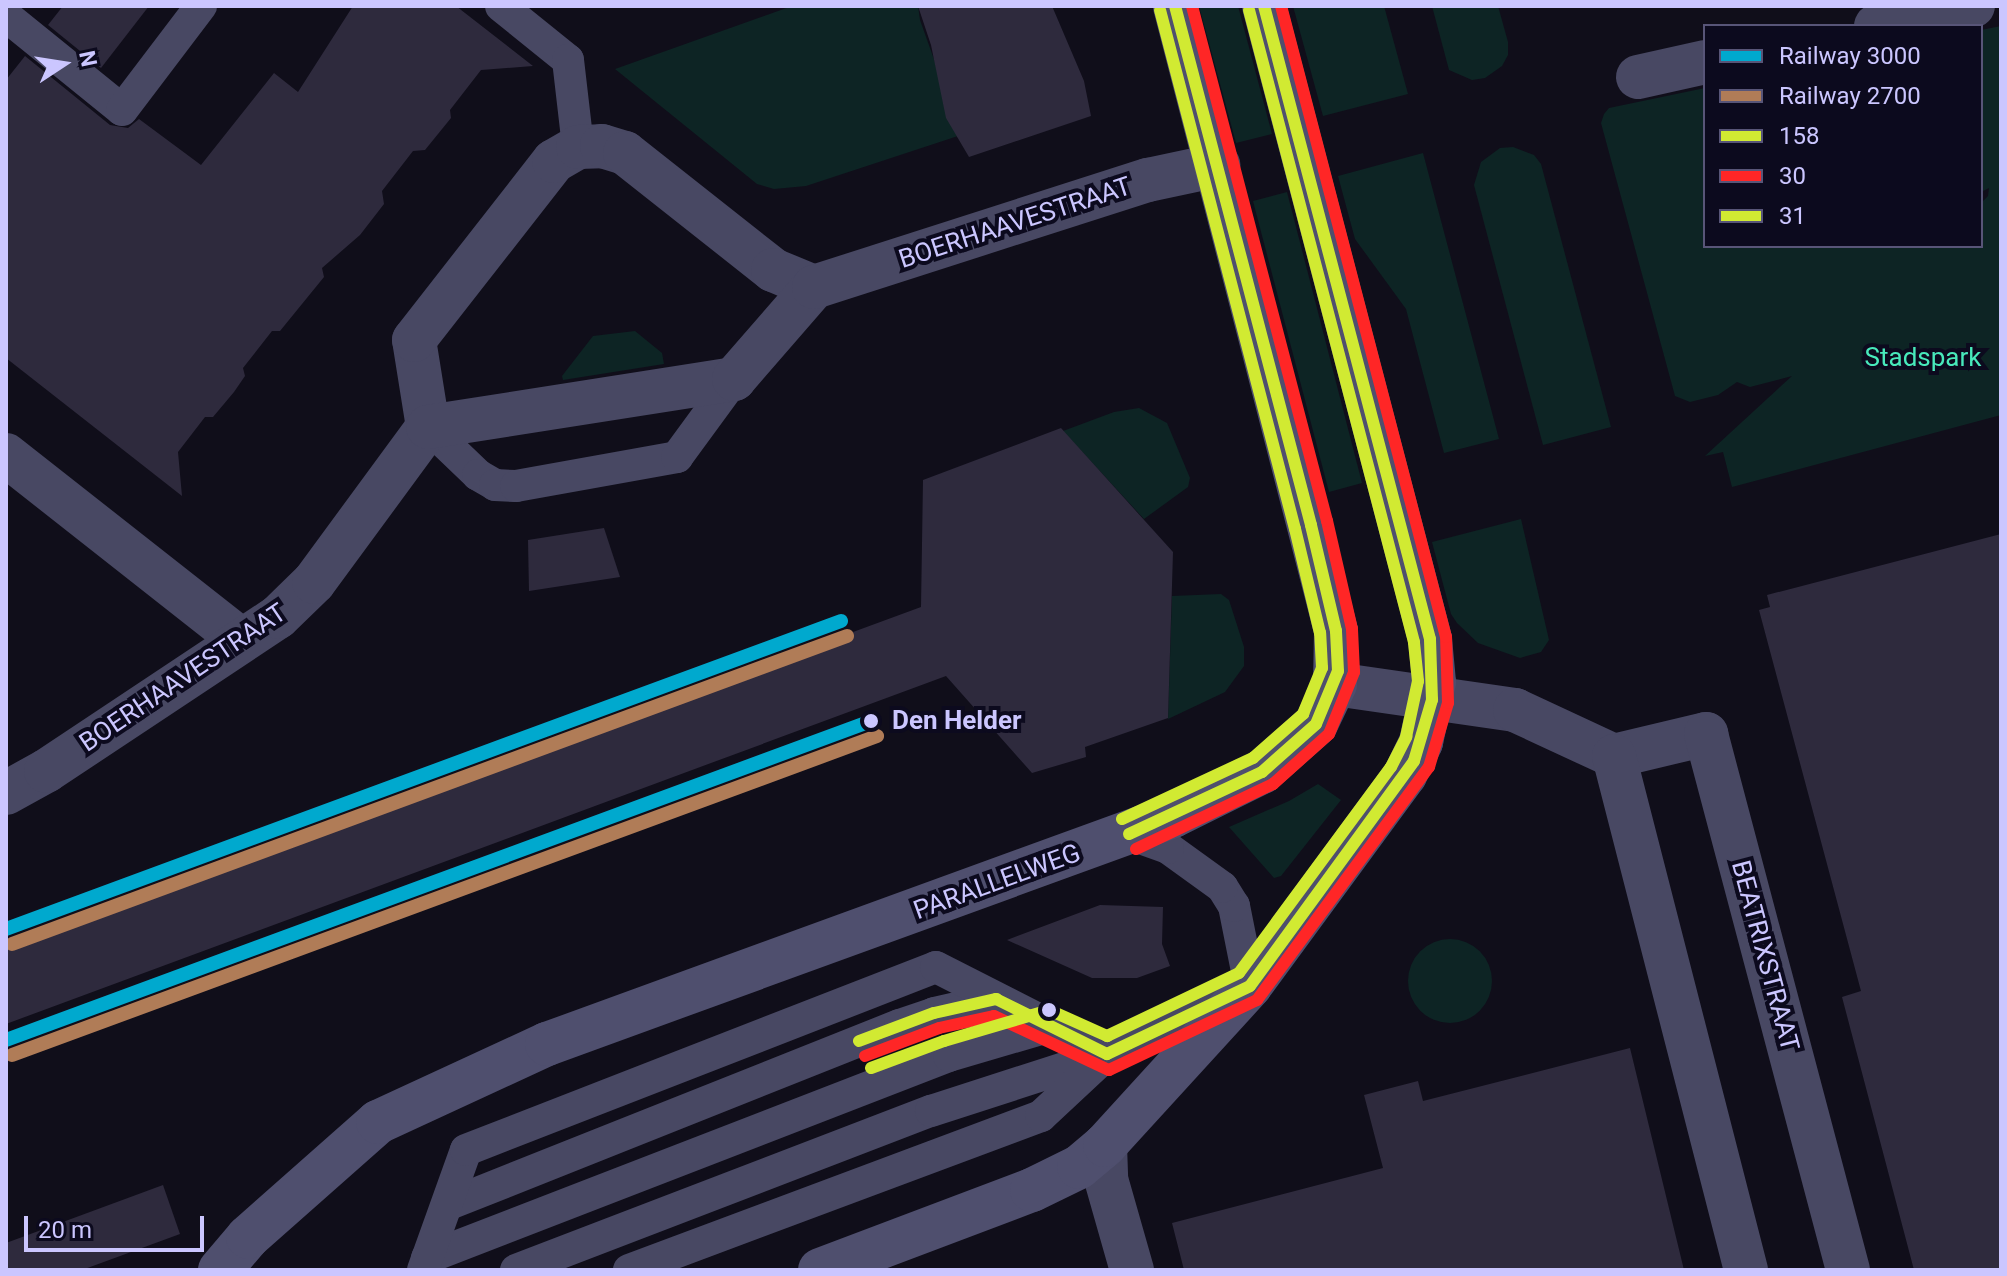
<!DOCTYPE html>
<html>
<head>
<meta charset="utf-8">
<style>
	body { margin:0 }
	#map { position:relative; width:2007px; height:1276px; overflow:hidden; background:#100e1a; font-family:Roboto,sans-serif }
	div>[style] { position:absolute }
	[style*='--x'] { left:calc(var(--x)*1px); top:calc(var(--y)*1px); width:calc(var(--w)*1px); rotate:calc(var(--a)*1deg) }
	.green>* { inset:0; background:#0d2424 }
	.round { border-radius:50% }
	.building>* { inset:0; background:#2e2a3d }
	.service>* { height:32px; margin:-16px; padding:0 16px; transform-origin:16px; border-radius:16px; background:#484863 }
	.minor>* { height:44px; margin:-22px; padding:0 22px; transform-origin:22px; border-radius:22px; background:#484863 }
	.secondary>* { height:44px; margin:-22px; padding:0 22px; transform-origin:22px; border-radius:22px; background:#4f4f6e }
	.bus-1>* { height:12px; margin:-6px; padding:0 6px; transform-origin:6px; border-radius:6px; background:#d1ea32 }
	.bus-2>* { height:12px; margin:-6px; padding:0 6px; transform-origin:6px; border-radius:6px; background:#ff2626 }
	.bus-3>* { height:12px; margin:-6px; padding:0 6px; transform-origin:6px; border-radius:6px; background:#d1ea32 }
	.rail-1>* { height:14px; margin:-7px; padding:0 7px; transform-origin:7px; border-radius:7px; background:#00a9ce }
	.rail-2>* { height:14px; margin:-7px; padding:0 7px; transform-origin:7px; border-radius:7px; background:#b07c57 }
	.dots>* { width:22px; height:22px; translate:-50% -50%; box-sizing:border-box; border:4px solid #0c0a1e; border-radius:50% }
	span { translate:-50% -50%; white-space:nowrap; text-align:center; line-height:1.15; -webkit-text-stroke:8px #0c0a1e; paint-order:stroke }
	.street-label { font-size:26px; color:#cbc6ff }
	.park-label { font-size:26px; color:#48e9bb }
	.stop-label { font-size:26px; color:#cbc6ff; font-weight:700 }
	.left { translate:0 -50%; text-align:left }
	.frame { position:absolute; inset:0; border:8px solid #cbc6ff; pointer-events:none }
	.legend { position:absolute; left:1703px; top:24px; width:280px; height:224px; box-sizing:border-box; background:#0c0a1e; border:2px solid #585578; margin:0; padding:10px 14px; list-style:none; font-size:24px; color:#cbc6ff }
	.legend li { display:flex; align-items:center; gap:16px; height:40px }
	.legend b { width:40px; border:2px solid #585578 }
	.north { position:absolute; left:24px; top:24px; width:80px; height:80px; -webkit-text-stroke:6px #0c0a1e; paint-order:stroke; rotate:78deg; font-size:22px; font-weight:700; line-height:32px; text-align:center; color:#cbc6ff }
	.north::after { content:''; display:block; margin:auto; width:28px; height:36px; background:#cbc6ff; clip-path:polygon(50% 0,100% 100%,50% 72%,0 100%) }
	.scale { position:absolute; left:24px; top:1216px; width:180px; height:36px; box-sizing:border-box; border:4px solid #cbc6ff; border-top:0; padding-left:10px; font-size:24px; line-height:28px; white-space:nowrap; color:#cbc6ff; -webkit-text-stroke:6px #0c0a1e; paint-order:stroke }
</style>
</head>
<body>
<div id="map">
	<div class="green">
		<i style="clip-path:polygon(792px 6px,918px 6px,920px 20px,961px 135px,806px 186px,774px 189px,757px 184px,615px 69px)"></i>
		<i style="clip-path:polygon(1199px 6px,1238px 6px,1272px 134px,1236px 143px)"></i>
		<i style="clip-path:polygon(1293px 6px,1384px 6px,1408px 94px,1323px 116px)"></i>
		<i style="clip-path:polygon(1432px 6px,1498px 6px,1508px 42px,1508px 55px,1502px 66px,1485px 78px,1472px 80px,1449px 70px)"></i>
		<i style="clip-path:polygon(2001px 26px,2001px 415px,1732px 487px,1723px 452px,1705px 456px,1792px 376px,1750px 387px,1737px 382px,1718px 395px,1690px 402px,1675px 396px,1601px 123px,1604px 114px,1609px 108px,1705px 88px,1705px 246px,1981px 246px,1981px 203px,1988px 196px,1989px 188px,1981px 192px,1981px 30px)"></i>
		<i style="clip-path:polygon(1513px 147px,1534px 155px,1541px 164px,1611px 427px,1543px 445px,1474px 185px,1481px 162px,1500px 148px)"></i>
		<i style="clip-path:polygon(1423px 153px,1499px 439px,1444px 453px,1406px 309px,1355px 239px,1338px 176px)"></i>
		<i style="clip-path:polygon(1287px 192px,1362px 483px,1329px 492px,1253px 201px)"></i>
		<i style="clip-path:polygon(635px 331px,662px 353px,664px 364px,563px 380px,562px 376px,593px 336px)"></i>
		<i style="clip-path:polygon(1139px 408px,1167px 423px,1190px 478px,1188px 487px,1144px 519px,1063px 431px,1114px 412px)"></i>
		<i style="clip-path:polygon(1521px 519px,1549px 640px,1541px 652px,1520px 658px,1478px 643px,1457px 623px,1451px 614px,1432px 542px)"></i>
		<i style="clip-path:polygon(1221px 594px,1229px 600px,1244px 647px,1244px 666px,1225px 692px,1168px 719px,1172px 596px)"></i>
		<i style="clip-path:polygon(1318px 784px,1341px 800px,1281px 876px,1274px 878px,1229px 827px,1289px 801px)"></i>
		<i class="round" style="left:1408px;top:939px;width:84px;height:84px"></i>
	</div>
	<div class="building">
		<i style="clip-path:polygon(63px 6px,149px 6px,101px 68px,48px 25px)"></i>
		<i style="clip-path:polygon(353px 6px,456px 6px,533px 66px,481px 70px,450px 110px,451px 118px,425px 150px,413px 151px,382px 191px,384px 204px,360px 235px,322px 268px,324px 277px,280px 331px,272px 331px,243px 368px,245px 376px,234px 392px,213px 417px,205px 417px,178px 452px,182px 496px,6px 358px,6px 80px,25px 56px,110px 125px,128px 128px,139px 119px,201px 165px,274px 73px,298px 92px)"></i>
		<i style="clip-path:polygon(918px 6px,1052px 6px,1084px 81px,1091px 116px,969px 157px,946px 118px,931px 45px)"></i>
		<i style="clip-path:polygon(1061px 428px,1173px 552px,1168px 718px,1085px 747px,1086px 757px,1032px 773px,946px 676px,6px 1024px,6px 944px,921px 607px,923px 480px)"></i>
		<i style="clip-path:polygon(604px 528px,620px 577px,529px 591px,528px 540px)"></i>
		<i style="clip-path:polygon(2001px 534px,2001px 1270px,1914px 1270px,1842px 997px,1861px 991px,1759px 610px,1770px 607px,1767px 595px)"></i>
		<i style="clip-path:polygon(1100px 905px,1163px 907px,1162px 944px,1170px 966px,1137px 978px,1092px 978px,1007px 940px)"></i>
		<i style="clip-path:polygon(1630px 1048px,1684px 1270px,1184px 1270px,1172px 1223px,1383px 1168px,1364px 1095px,1418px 1081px,1423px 1101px)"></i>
		<i style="clip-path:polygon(163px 1185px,180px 1234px,82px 1270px,6px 1270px,6px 1243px)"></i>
	</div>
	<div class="service">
		<i style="--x:501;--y:6;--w:86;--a:38.9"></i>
		<i style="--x:568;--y:60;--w:88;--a:83.4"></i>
		<i style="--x:6;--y:16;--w:149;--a:39"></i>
		<i style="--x:122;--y:110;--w:131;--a:-52.8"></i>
		<i style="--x:428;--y:427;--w:69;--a:43.8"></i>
		<i style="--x:478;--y:475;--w:20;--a:30"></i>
		<i style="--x:495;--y:485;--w:21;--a:3"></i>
		<i style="--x:516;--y:486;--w:164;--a:-10.2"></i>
		<i style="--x:677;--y:457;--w:97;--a:-53.8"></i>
		<i style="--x:447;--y:1205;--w:487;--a:-21.7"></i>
		<i style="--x:900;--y:1025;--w:36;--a:-19"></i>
		<i style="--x:934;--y:1013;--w:64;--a:-12.7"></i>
		<i style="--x:427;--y:1258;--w:560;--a:-21.16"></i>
		<i style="--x:949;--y:1056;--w:106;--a:-16.4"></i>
		<i style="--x:423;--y:1270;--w:127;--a:-70.3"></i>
		<i style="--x:466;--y:1150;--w:504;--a:-21.27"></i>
		<i style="--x:936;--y:967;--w:192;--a:27"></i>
		<i style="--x:516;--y:1270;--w:444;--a:-21"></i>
		<i style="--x:931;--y:1111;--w:185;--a:-17.9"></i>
		<i style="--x:1107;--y:1054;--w:158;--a:-25.4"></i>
		<i style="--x:1250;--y:986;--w:82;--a:-101.3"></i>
		<i style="--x:1234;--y:906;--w:22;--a:-122"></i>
		<i style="--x:1222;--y:887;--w:67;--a:-144.2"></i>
		<i style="--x:1168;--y:848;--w:41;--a:-160.3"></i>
		<i style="--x:629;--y:1270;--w:440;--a:-20.5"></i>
		<i style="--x:1041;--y:1116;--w:81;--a:-43"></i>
	</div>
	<div class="minor">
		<i style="--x:1876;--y:26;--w:99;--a:-11.7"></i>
		<i style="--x:1638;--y:77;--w:69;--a:-12.6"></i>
		<i style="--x:428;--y:427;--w:88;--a:-99.1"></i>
		<i style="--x:414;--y:340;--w:227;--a:-52"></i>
		<i style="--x:554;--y:161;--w:28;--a:-30"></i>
		<i style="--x:578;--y:147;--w:24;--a:-2"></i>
		<i style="--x:602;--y:146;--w:24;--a:17"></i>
		<i style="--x:625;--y:153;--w:189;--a:38.3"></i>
		<i style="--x:773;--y:270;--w:44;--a:22.5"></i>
		<i style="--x:6;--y:455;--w:299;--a:38.2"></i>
		<i style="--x:1335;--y:684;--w:182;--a:8.2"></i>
		<i style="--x:1515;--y:710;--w:109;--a:24.9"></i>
		<i style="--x:1614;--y:756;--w:95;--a:-13.4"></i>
		<i style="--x:1706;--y:734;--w:554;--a:75.16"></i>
		<i style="--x:1614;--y:756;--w:531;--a:75.6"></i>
		<i style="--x:6;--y:793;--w:46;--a:-28.8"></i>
		<i style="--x:46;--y:771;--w:278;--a:-33.6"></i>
		<i style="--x:278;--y:617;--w:50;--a:-44.2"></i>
		<i style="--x:314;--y:582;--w:192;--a:-53.7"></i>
		<i style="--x:428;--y:427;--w:310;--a:-8.9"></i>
		<i style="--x:734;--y:379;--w:122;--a:-49"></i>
		<i style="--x:814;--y:287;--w:351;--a:-17.8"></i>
		<i style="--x:1148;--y:180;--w:72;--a:-12.1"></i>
		<i style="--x:1105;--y:1145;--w:34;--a:88"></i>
		<i style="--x:1106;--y:1179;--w:95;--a:74.1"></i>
	</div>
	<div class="secondary">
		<i style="--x:220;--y:1270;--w:43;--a:-49.7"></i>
		<i style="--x:248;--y:1237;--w:174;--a:-41.5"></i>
		<i style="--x:378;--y:1122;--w:186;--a:-24.8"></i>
		<i style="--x:547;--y:1044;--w:666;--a:-20.01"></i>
		<i style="--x:1173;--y:816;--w:99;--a:-26.3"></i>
		<i style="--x:1262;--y:772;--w:72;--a:-41.6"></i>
		<i style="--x:1316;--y:724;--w:44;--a:-64.6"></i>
		<i style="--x:1335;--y:684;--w:53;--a:-88.9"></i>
		<i style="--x:1336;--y:631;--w:645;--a:-104.45"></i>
		<i style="--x:820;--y:1270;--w:227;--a:-20.7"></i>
		<i style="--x:1032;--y:1190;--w:52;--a:-26.1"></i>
		<i style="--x:1079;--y:1167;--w:34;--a:-40"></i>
		<i style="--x:1105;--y:1145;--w:215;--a:-47.6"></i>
		<i style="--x:1250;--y:986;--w:262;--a:-53.7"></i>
		<i style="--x:1405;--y:775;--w:37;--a:-64"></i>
		<i style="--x:1421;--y:742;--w:61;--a:-77.8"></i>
		<i style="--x:1434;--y:682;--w:43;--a:-95.3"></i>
		<i style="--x:1430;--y:639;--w:654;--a:-104.69"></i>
	</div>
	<div class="bus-1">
		<i style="--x:1129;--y:834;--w:147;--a:-25"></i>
		<i style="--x:1262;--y:772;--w:72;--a:-41.6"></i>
		<i style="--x:1316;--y:724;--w:57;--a:-67.5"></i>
		<i style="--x:1338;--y:671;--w:40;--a:-92.9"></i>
		<i style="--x:1336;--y:631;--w:109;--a:-103.3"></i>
		<i style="--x:1311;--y:525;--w:537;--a:-104.68"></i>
		<i style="--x:859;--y:1041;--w:80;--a:-20.5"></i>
		<i style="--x:934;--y:1013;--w:64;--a:-12.7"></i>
		<i style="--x:996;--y:999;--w:124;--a:26.4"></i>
		<i style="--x:1107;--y:1054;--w:158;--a:-25.4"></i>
		<i style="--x:1250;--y:986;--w:278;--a:-53.9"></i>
		<i style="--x:1414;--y:761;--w:64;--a:-73.6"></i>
		<i style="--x:1432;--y:700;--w:61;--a:-91.9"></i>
		<i style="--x:1430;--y:639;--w:654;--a:-104.69"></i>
	</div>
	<div class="bus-2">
		<i style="--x:1136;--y:849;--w:152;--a:-25.4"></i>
		<i style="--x:1273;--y:784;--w:75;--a:-41.8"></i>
		<i style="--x:1329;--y:734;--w:67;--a:-68"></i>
		<i style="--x:1354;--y:672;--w:43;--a:-92.7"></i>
		<i style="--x:1352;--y:629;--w:111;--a:-103"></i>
		<i style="--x:1327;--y:521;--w:532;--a:-104.69"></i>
		<i style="--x:865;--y:1056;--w:79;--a:-20.7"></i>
		<i style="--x:939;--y:1028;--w:56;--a:-12.3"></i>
		<i style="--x:994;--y:1016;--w:127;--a:25.2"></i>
		<i style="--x:1109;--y:1070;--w:164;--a:-25.3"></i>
		<i style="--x:1257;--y:1000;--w:290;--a:-53.6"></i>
		<i style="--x:1429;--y:767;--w:67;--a:-73.5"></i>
		<i style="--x:1448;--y:703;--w:66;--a:-91.7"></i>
		<i style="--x:1446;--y:637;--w:652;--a:-104.65"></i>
	</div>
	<div class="bus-3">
		<i style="--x:1122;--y:819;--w:145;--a:-25"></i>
		<i style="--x:1253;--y:758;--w:67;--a:-41.3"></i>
		<i style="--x:1303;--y:714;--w:50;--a:-67.6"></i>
		<i style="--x:1322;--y:668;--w:35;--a:-93"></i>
		<i style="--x:1320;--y:633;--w:107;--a:-103.5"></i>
		<i style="--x:1295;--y:529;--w:536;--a:-104.58"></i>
		<i style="--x:871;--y:1068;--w:78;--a:-20.3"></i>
		<i style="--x:944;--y:1041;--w:109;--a:-16.4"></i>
		<i style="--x:1049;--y:1010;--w:64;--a:24.1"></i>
		<i style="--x:1107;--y:1036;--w:146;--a:-25.5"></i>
		<i style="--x:1239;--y:973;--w:256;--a:-53.6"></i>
		<i style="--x:1391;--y:767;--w:34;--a:-63"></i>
		<i style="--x:1406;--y:737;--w:57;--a:-77.9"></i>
		<i style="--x:1418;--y:681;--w:39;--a:-96"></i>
		<i style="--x:1414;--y:642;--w:653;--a:-104.63"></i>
	</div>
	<div class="rail-1">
		<i style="--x:6;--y:929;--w:890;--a:-20.25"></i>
		<i style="--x:6;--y:1040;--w:922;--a:-20.24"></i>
	</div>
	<div class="rail-2">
		<i style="--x:12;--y:944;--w:890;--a:-20.25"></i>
		<i style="--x:12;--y:1055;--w:922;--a:-20.24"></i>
	</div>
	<div class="dots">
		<i style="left:871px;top:721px;background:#cbc6ff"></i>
		<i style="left:1049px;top:1010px;background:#cbc6ff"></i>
	</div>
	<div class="street-label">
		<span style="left:1015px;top:223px;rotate:-18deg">BOERHAAVESTRAAT</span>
		<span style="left:183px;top:678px;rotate:-34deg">BOERHAAVESTRAAT</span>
		<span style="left:997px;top:882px;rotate:-20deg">PARALLELWEG</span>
		<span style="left:1765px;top:956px;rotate:75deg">BEATRIXSTRAAT</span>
	</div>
	<div class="park-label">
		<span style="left:1923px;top:358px">Stadspark</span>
	</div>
	<div class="stop-label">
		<span class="left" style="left:892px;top:721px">Den Helder</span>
	</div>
	<div class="frame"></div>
	<ul class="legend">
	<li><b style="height:10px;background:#00a9ce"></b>Railway 3000</li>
	<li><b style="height:10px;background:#b07c57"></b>Railway 2700</li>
	<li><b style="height:10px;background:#d1ea32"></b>158</li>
	<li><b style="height:10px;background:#ff2626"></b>30</li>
	<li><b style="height:10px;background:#d1ea32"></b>31</li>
	</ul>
	<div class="north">N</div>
	<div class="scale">20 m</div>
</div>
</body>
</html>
